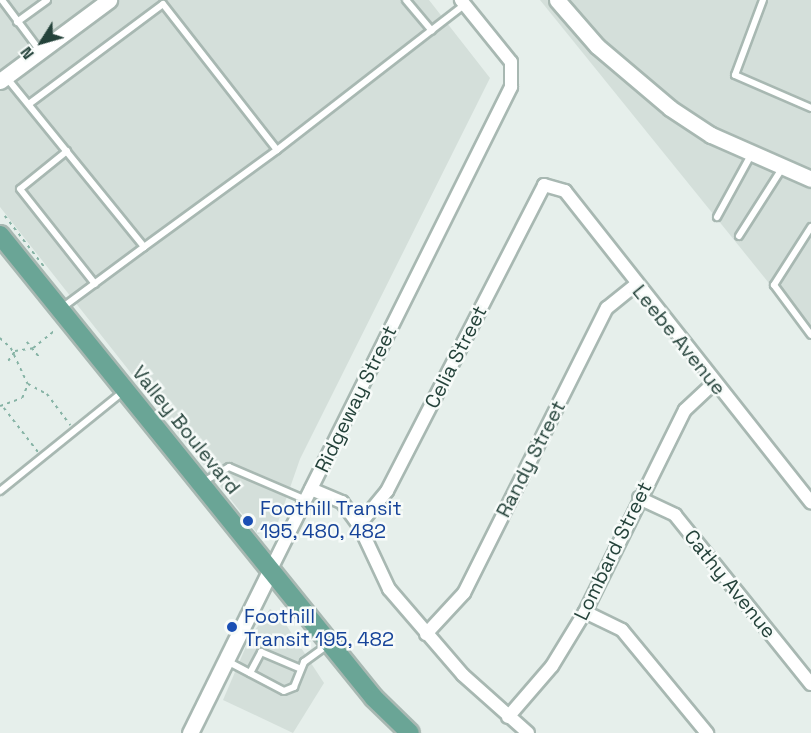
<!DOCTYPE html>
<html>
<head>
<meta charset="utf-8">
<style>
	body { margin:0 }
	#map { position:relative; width:811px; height:733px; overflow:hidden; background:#e6efeb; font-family:"Space Grotesk",sans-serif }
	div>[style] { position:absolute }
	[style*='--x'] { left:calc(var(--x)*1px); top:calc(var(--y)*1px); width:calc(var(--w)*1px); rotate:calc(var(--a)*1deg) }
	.built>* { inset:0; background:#d4dfda }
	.path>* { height:1.5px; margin-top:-0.75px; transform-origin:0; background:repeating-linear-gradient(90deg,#86b3a5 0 3px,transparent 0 7.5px) }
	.roads { filter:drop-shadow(2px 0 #a8b8b2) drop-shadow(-2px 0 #a8b8b2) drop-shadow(0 2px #a8b8b2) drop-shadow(0 -2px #a8b8b2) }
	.service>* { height:6px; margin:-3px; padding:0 3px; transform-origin:3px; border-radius:3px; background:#fff }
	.minor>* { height:12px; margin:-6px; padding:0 6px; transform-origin:6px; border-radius:6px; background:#fff }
	.tertiary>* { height:15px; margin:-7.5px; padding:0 7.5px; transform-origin:7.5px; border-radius:7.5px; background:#fff }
	.primary>* { height:18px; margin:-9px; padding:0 9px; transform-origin:9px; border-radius:9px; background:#6aa596 }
	.dots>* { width:16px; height:16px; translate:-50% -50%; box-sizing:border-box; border:3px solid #f7fbf9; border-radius:50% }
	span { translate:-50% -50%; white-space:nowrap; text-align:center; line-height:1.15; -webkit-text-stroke:5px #f7fbf9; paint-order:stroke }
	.street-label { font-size:20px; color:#24423a }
	.transit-label { font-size:20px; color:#164399 }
	.left { translate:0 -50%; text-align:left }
	.north { position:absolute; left:12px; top:12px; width:60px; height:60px; -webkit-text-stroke:4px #f7fbf9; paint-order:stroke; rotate:233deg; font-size:16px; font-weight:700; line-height:24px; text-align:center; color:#24423a }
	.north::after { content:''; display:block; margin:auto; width:21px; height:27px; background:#24423a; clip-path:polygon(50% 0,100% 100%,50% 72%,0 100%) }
</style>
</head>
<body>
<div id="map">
	<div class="built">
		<i style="clip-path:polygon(0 0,429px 0,490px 78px,300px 459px,277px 525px,258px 534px,0 207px)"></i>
		<i style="clip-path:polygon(540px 0,811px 0,811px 335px)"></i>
		<i style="clip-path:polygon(270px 609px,279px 614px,324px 683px,293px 733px,223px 700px,250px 637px)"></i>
	</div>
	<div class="path">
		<i style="--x:5;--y:216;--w:67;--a:52.3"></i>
		<i style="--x:0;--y:338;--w:15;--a:42"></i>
		<i style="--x:11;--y:348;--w:40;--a:65"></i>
		<i style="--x:27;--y:342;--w:21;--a:51"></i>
		<i style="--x:8;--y:361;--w:12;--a:-55"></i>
		<i style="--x:15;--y:351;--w:18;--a:-9"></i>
		<i style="--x:33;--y:348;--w:27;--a:-39"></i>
		<i style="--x:0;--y:406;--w:23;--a:-20"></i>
		<i style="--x:22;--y:398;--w:15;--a:-67"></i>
		<i style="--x:28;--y:384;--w:21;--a:28"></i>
		<i style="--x:47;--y:394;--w:39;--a:53"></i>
		<i style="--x:4;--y:408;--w:56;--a:52.3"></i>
	</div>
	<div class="roads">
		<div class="service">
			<i style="--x:2;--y:0;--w:64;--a:53.3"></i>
			<i style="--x:406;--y:0;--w:40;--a:50"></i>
			<i style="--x:763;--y:0;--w:80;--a:110.5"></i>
			<i style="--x:735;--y:75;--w:83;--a:23.5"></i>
			<i style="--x:17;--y:22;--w:37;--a:-36"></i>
			<i style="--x:6;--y:77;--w:219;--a:50.9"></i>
			<i style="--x:144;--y:247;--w:101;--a:143.5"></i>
			<i style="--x:29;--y:104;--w:167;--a:-36.7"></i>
			<i style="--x:163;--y:4;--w:185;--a:52"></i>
			<i style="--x:277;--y:150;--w:165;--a:143.9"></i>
			<i style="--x:277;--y:150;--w:238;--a:-37.8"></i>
			<i style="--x:67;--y:151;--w:60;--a:141"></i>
			<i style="--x:20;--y:189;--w:121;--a:51.7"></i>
			<i style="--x:717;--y:217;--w:73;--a:-61.3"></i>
			<i style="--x:811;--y:227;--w:69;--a:122.5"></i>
			<i style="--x:774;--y:285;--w:62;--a:53.5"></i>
			<i style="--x:739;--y:236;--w:82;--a:-57.5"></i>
			<i style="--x:203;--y:482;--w:30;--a:-30"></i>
			<i style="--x:229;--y:467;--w:84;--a:23.2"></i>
			<i style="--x:0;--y:491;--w:159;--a:-38.9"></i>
			<i style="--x:227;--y:661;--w:64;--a:27.8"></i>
			<i style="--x:284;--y:691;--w:11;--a:-22"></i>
			<i style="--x:294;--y:687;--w:27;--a:-68"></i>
			<i style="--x:304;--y:662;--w:29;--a:-36"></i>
			<i style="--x:250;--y:673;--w:24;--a:-62"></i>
			<i style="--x:261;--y:652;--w:43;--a:23"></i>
		</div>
		<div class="minor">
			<i style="--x:311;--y:489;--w:34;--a:23"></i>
			<i style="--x:342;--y:502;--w:29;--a:54"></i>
			<i style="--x:359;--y:525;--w:71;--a:64.9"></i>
			<i style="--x:389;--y:589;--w:113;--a:49.3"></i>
			<i style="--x:463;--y:675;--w:87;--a:41.7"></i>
			<i style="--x:639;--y:498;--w:40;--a:25"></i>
			<i style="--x:675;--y:515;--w:217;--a:51.2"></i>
			<i style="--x:359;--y:525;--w:44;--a:-50.5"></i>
			<i style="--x:387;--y:491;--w:344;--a:-62.8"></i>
			<i style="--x:544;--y:185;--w:22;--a:16"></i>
			<i style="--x:565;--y:191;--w:397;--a:51.7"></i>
			<i style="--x:270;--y:571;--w:541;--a:-63.53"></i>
			<i style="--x:511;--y:87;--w:25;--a:-90"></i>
			<i style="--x:511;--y:62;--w:80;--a:-128.9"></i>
			<i style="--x:585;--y:612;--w:41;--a:25.9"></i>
			<i style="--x:622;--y:630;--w:134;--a:50.5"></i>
			<i style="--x:426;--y:634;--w:56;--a:-47.2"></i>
			<i style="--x:464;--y:593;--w:319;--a:-63.4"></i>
			<i style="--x:607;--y:308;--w:36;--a:-39"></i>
			<i style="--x:508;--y:717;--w:67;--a:-49.2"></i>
			<i style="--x:552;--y:666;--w:63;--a:-58.6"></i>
			<i style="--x:585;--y:612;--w:225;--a:-63.7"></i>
			<i style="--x:685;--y:410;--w:40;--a:-43"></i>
		</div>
		<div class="tertiary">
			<i style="--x:557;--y:0;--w:61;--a:49"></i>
			<i style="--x:597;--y:46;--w:96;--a:40.3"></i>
			<i style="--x:670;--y:108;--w:49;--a:33.4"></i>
			<i style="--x:711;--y:135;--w:109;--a:23.7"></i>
			<i style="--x:0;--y:81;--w:136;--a:-36.6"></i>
			<i style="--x:190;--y:733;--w:181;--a:-63.7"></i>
		</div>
		<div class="primary">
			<i style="--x:0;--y:235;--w:595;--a:51.07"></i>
			<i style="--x:374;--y:698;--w:50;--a:44.2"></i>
		</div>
	</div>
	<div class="dots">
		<i style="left:248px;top:521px;background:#1a4fb4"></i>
		<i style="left:232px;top:627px;background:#1a4fb4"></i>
	</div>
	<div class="street-label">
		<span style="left:679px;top:340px;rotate:51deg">Leebe Avenue</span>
		<span style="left:456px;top:357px;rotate:-63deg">Celia Street</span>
		<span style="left:356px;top:399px;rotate:-64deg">Ridgeway Street</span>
		<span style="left:186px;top:430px;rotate:51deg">Valley Boulevard</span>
		<span style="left:531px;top:459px;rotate:-63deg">Randy Street</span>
		<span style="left:613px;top:551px;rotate:-64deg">Lombard Street</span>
		<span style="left:730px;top:584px;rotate:51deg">Cathy Avenue</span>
	</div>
	<div class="transit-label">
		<span class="left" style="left:260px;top:520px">Foothill Transit<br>195, 480, 482</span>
		<span class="left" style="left:244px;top:628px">Foothill<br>Transit 195, 482</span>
	</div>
	<div class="north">N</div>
</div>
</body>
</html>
